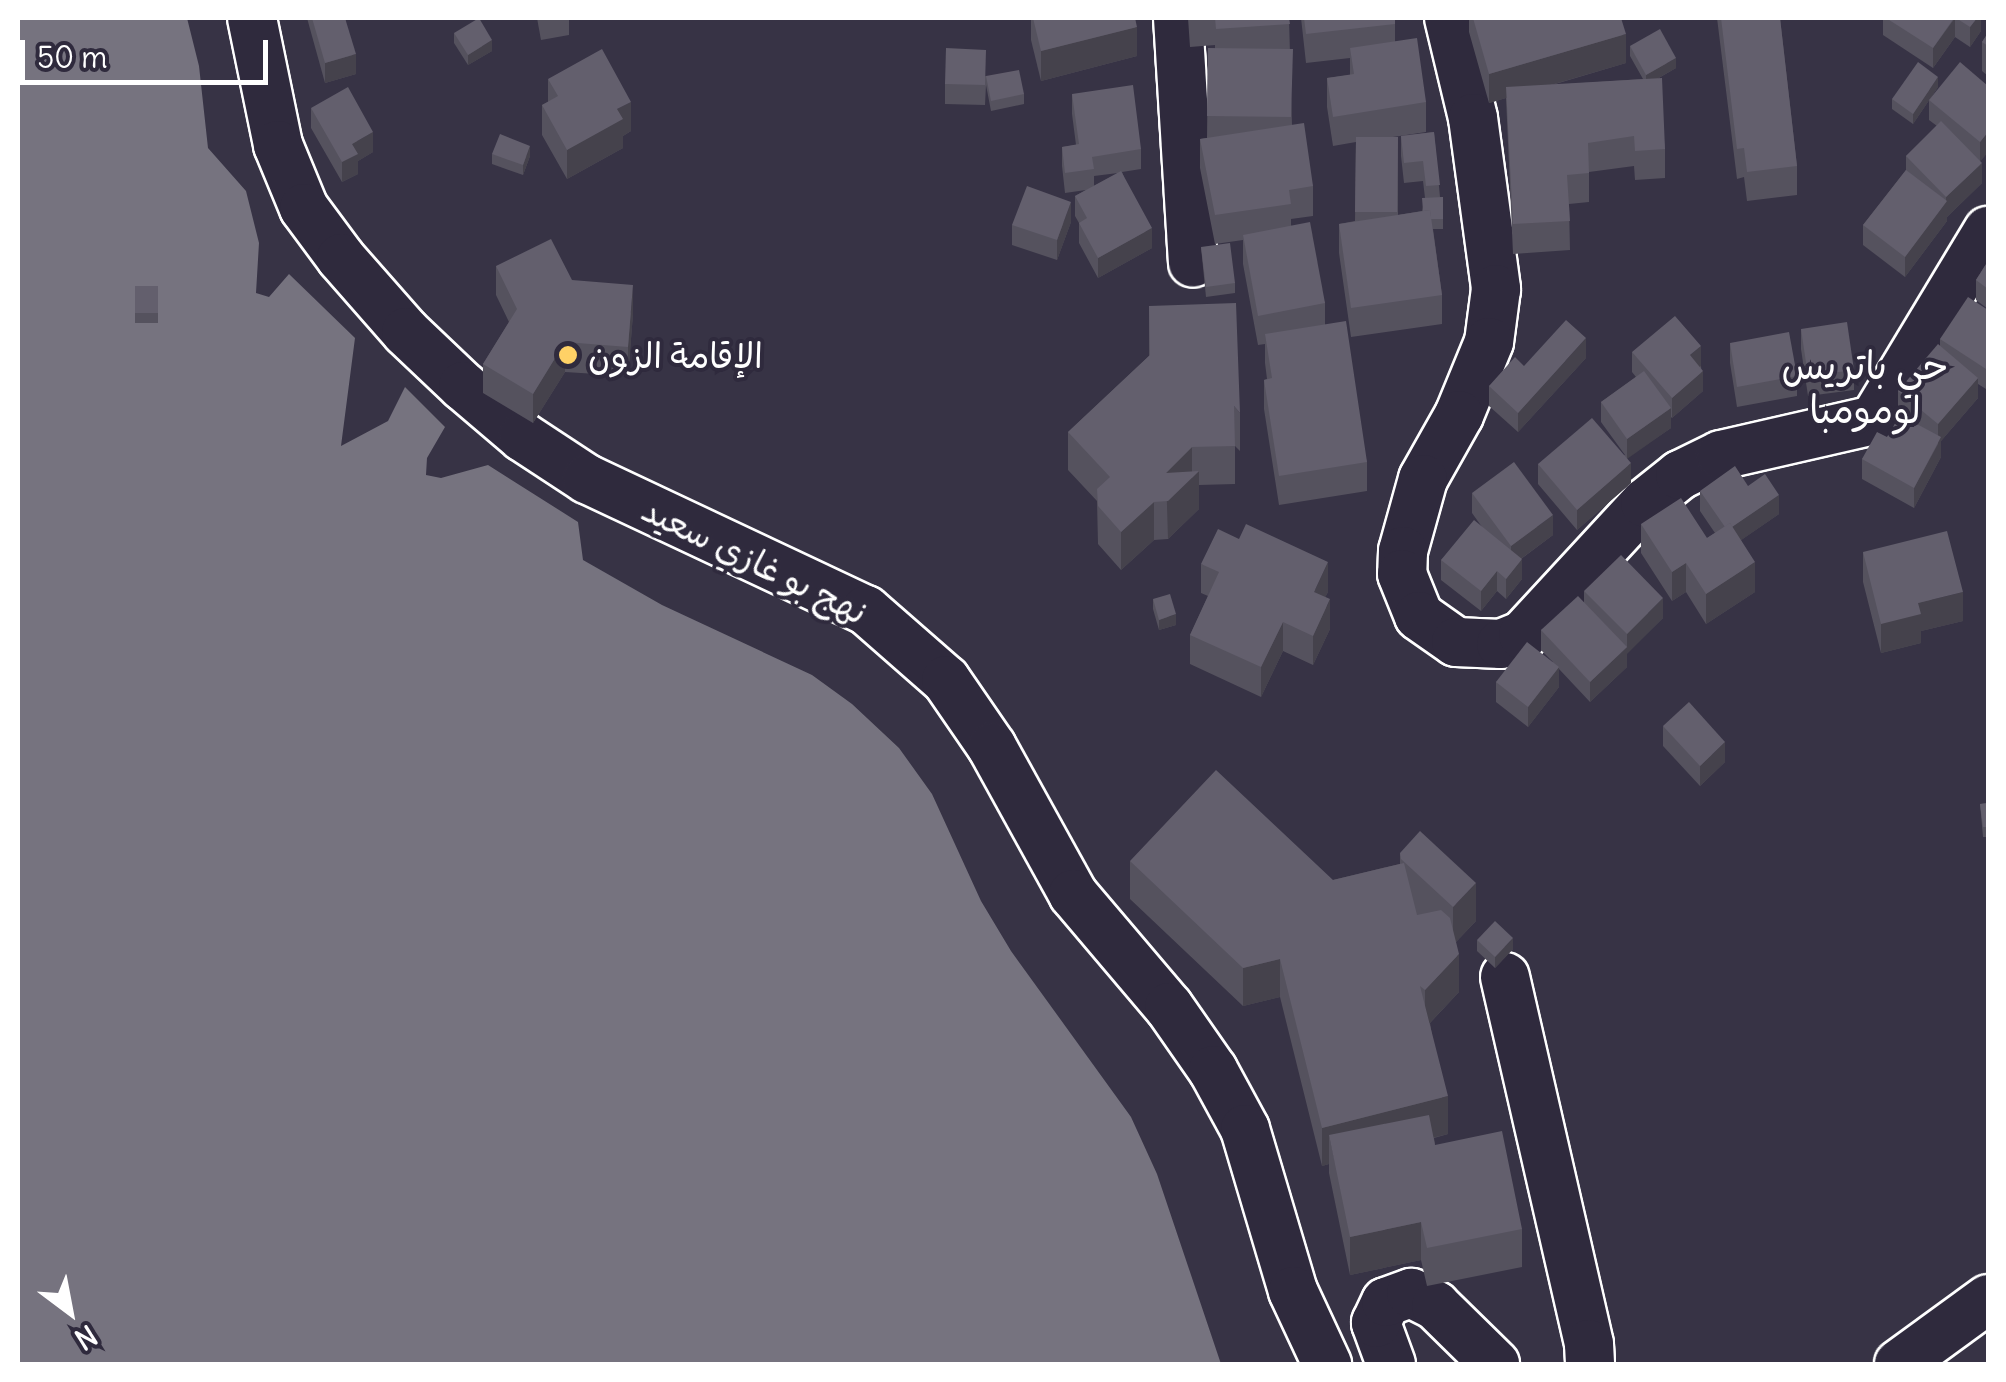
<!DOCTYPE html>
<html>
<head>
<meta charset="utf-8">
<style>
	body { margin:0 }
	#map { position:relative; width:2006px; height:1382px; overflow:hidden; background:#373345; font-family:Delius,"Playpen Sans Arabic",sans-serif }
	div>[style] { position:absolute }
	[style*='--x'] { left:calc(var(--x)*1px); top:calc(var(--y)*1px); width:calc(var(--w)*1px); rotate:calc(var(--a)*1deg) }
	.water>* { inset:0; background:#76737f }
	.roads { filter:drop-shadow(2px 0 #fff) drop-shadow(-2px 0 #fff) drop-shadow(0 2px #fff) drop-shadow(0 -2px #fff) }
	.minor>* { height:48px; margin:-24px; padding:0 24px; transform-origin:24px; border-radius:24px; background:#2f2a3d }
	.wall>* { inset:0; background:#55525e }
	.shaded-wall>* { inset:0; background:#45424c }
	.building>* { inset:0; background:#635f6d }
	.dots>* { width:28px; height:28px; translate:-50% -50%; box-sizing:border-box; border:5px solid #2f2a3d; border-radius:50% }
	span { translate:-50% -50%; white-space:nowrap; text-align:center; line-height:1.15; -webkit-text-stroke:8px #2f2a3d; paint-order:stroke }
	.poi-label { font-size:35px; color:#fff }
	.left { translate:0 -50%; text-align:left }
	.street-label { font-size:35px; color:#fff }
	.neighbourhood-label { font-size:38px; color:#fff }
	.frame { position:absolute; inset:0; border:20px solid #fff; pointer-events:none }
	.north { position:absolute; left:20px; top:1262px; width:100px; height:100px; -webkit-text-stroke:8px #2f2a3d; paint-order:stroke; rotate:148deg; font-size:28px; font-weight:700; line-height:40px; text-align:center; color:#fff }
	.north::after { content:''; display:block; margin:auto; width:35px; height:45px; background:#fff; clip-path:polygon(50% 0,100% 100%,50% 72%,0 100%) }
	.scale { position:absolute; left:20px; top:40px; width:248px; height:45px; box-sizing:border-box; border:5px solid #fff; border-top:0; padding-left:12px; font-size:30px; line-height:35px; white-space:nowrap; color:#fff; -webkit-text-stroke:8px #2f2a3d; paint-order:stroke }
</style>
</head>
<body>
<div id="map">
	<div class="water">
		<i style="clip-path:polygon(18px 18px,187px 18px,199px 66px,208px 148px,246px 191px,259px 243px,256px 293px,269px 297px,289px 274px,355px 338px,341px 446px,388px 421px,405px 387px,445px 427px,427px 458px,426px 475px,441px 478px,488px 465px,578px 522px,583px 560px,662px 605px,812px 675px,852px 704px,899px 748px,932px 794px,981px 901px,1011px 951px,1131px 1117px,1157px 1174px,1221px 1364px,18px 1364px)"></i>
	</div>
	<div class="roads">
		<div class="minor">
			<i style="--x:252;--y:18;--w:130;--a:78.4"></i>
			<i style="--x:278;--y:145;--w:68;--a:67.6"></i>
			<i style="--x:304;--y:208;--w:62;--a:53.5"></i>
			<i style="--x:341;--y:258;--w:98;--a:48.7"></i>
			<i style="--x:406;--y:332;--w:79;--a:43.5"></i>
			<i style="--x:463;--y:386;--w:79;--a:40.4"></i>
			<i style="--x:523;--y:437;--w:77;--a:33.3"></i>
			<i style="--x:587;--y:479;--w:308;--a:25.2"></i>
			<i style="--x:866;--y:610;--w:106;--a:41.2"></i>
			<i style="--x:946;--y:680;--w:81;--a:55.5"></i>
			<i style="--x:992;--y:747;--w:168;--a:61.1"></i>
			<i style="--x:1073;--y:894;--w:148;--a:49.7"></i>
			<i style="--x:1169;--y:1007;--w:77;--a:55.1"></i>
			<i style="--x:1213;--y:1070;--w:67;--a:61.5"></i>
			<i style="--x:1245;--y:1129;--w:169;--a:73.5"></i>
			<i style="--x:1293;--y:1291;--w:81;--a:65"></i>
			<i style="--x:1178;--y:18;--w:245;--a:86.5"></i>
			<i style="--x:1449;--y:18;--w:103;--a:76.5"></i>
			<i style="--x:1473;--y:118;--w:173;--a:82.3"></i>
			<i style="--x:1496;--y:289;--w:53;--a:97.5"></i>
			<i style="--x:1489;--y:342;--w:79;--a:112.3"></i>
			<i style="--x:1459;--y:415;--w:73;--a:119.4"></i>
			<i style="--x:1423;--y:479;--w:75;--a:105.5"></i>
			<i style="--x:1403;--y:551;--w:23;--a:92"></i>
			<i style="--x:1402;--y:574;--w:45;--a:68"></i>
			<i style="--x:1419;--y:616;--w:45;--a:35.1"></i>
			<i style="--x:1456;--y:642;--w:45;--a:2.5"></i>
			<i style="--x:1501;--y:644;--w:24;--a:-22"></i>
			<i style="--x:1523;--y:635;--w:180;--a:-47.3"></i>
			<i style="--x:1645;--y:503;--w:45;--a:-38.7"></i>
			<i style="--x:1680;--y:475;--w:46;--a:-26"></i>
			<i style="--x:1721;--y:455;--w:157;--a:-12.9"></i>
			<i style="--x:1874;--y:420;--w:221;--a:-58.9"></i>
			<i style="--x:1505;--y:977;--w:376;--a:77.1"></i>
			<i style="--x:1589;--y:1344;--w:20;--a:87"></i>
			<i style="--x:1391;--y:1364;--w:44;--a:-110.1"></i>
			<i style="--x:1376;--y:1323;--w:23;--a:-65"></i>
			<i style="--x:1386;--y:1302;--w:27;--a:-20"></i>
			<i style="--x:1411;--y:1293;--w:28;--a:27"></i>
			<i style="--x:1436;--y:1306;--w:83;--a:44.5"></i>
			<i style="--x:1899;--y:1364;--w:110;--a:-36.1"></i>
		</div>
	</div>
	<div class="wall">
		<i style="clip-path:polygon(307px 18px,345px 18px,356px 74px,325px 83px)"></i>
		<i style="clip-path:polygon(537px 18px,569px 18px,569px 35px,541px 40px)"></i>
		<i style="clip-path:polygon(1031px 18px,1135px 18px,1137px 56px,1041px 81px,1031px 40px)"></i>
		<i style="clip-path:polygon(1188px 18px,1289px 18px,1292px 125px,1313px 186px,1313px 216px,1291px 219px,1291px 225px,1325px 303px,1325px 324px,1367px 462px,1367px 491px,1279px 505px,1264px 409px,1264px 380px,1267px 379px,1265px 363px,1265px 344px,1258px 345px,1243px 264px,1243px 240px,1215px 244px,1200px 168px,1200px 139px,1207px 138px,1208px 48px,1215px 49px,1215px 45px,1190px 47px)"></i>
		<i style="clip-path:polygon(1301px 18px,1395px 18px,1395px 41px,1426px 102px,1426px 132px,1393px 137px,1398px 137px,1398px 215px,1422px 211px,1425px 198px,1423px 181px,1404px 183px,1401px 156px,1401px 136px,1434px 132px,1440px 197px,1443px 197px,1443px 229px,1433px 229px,1442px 295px,1442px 324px,1351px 337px,1339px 253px,1339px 224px,1355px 221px,1356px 142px,1333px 146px,1327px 107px,1327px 78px,1350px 75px,1350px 58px,1306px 63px)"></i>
		<i style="clip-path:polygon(1469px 18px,1621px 18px,1626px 63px,1552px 85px,1643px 79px,1630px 56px,1630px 46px,1676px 68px,1657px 79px,1665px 149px,1665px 178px,1635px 180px,1634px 166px,1589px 172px,1589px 202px,1569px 204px,1570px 250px,1513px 254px,1506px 98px,1489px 103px,1469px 32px)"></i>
		<i style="clip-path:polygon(1717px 18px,1780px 18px,1797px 166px,1797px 195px,1747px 201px,1744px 177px,1737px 179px)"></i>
		<i style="clip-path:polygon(1883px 18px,1981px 18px,1981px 31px,1970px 47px,1955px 37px,1933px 68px,1883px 35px)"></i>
		<i style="clip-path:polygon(454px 33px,492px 51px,468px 65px,454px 43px)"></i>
		<i style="clip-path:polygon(1988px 33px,1988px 76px,1982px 71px,1982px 42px)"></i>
		<i style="clip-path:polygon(986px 76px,1024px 94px,1024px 104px,991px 111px,986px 85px,985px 105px,945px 104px,945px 84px)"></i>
		<i style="clip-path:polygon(548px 79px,631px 131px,623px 136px,623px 148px,567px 179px,542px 135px,542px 105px,548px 102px)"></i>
		<i style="clip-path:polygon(1988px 86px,1988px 152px,1980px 161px,1982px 183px,1947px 217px,1947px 221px,1905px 277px,1863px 245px,1863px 225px,1906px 170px,1906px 156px,1937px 126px,1929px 120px,1929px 100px)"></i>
		<i style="clip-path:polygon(1938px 87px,1913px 124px,1892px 109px,1892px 99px)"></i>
		<i style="clip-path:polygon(evenodd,1072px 94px,1141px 149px,1141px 169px,1122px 172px,1152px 248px,1098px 278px,1079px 243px,1079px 223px,1075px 216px,1075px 196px,1086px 190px,1065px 193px,1062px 166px,1062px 147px,1076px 145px,1072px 114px,1072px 94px,1118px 173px,1094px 186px,1094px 176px,1118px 173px)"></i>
		<i style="clip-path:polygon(311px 108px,373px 152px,358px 161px,358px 174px,342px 182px,311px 128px)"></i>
		<i style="clip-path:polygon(492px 154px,530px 156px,523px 175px,492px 164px)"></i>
		<i style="clip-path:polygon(1071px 222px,1057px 260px,1012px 245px,1012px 225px)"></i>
		<i style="clip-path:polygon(1201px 247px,1235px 283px,1235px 293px,1206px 297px)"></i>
		<i style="clip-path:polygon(1988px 261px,1988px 309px,1976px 300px,1976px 280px)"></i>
		<i style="clip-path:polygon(496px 266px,572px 280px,633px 314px,628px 376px,565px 372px,533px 423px,483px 393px,483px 364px,509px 322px,496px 295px)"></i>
		<i style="clip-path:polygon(135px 286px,158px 286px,158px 323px,135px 323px)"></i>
		<i style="clip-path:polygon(1149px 306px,1240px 413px,1240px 451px,1235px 446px,1235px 484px,1199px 485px,1199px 509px,1168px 539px,1154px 540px,1121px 570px,1098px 544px,1097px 501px,1068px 470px,1068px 432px,1149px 356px)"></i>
		<i style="clip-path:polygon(1988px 310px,1988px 384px,1986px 389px,1978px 384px,1978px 398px,1941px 441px,1941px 457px,1914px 508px,1862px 479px,1862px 459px,1887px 437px,1911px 421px,1898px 411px,1898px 391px,1940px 346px,1940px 339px)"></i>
		<i style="clip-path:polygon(1801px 329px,1854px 370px,1854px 390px,1808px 396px,1801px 349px)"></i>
		<i style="clip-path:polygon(1730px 343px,1797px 376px,1797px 396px,1737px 407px,1730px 363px)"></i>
		<i style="clip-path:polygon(1632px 352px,1701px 366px,1703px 391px,1672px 418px,1671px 417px,1671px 428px,1627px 458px,1631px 483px,1577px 530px,1538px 484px,1538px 464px,1625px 455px,1601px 422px,1601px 402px,1636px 377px,1632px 372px)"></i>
		<i style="clip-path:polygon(1586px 358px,1518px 432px,1489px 406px,1489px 386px,1524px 366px)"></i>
		<i style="clip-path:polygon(1748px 486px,1779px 514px,1741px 540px,1755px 592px,1706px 624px,1686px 592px,1672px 601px,1641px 553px,1641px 524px,1707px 538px,1715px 533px,1700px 511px,1700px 491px)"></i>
		<i style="clip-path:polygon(1472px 493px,1553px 535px,1521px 559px,1522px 579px,1506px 599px,1497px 591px,1481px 611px,1441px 580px,1441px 560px,1482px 527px,1472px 513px)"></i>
		<i style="clip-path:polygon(1863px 552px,1963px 621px,1921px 631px,1921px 643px,1881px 653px,1863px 582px)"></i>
		<i style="clip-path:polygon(1201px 564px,1328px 592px,1325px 597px,1330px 629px,1313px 665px,1283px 651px,1261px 697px,1190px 664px,1190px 635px,1208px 596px,1201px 593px)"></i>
		<i style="clip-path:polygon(1584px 591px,1663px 618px,1627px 653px,1627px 667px,1590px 702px,1559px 669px,1559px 687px,1528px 727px,1496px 702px,1496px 682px,1553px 662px,1541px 650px,1541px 630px,1584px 602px)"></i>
		<i style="clip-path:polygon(1153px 599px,1176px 625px,1159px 630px,1153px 609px)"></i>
		<i style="clip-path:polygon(1663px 726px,1725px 762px,1700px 786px,1663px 746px)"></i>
		<i style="clip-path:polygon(1988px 803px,1988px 837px,1983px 837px,1980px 804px)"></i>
		<i style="clip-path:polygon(1400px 853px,1476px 921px,1456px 942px,1459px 992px,1430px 1023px,1448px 1134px,1434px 1138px,1435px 1145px,1522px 1229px,1522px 1267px,1427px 1286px,1421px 1260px,1350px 1275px,1329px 1173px,1329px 1164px,1322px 1166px,1280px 997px,1243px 1006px,1130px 899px,1130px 861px,1333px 880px,1400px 864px)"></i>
		<i style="clip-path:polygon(1477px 940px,1513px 949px,1495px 968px,1477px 951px)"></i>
	</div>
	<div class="shaded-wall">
		<i style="clip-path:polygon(1955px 18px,1955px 37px,1933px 68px,1933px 48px)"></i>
		<i style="clip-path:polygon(1977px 18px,1981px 18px,1981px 31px,1970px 47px,1970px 27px)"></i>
		<i style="clip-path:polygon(1137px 27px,1137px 56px,1041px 81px,1041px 51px)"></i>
		<i style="clip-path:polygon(1626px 34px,1626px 63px,1489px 103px,1489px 74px)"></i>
		<i style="clip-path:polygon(492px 40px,492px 51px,468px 65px,468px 55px)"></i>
		<i style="clip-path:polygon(356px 54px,356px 74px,325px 83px,325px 63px)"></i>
		<i style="clip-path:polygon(1676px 58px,1676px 68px,1646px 85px,1646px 75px)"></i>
		<i style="clip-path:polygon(1938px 77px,1938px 87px,1913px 124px,1913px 114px)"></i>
		<i style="clip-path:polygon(631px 102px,631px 131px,623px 136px,623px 148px,567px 179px,567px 150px,617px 109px)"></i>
		<i style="clip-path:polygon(373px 132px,373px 152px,358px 161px,358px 174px,342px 182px,342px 162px,352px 144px)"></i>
		<i style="clip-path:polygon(1988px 132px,1988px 152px,1980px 162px,1980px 142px)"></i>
		<i style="clip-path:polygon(530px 146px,530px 156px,523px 175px,523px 165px)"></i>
		<i style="clip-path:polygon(1982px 163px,1982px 183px,1947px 217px,1947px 221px,1905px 277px,1905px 257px,1946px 202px,1946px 197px)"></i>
		<i style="clip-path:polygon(1071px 202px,1071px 222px,1057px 260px,1057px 240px)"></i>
		<i style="clip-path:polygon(1152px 228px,1152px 248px,1098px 278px,1098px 258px)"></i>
		<i style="clip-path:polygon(633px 285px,633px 314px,628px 376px,628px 347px)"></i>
		<i style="clip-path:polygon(1586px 338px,1586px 358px,1518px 432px,1518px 413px)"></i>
		<i style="clip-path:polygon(565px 342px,565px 372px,533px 423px,533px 394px)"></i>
		<i style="clip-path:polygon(1701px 346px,1701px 366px,1690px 375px,1690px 355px)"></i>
		<i style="clip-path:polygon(1988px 364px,1988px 384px,1986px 389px,1986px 369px)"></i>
		<i style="clip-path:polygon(1703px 371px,1703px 391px,1672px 418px,1672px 398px)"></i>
		<i style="clip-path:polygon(1978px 378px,1978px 398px,1941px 441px,1941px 457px,1914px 508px,1914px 488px,1938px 444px,1938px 424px)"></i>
		<i style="clip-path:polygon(1671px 408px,1671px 428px,1627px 459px,1627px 439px)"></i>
		<i style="clip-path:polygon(1192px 447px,1192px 478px,1199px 471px,1199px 509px,1168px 539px,1166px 473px)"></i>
		<i style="clip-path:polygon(1631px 463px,1631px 483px,1577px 530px,1577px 510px)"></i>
		<i style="clip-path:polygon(1779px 495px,1779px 514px,1727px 550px,1727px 530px)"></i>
		<i style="clip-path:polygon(1154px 502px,1154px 540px,1121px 570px,1121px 532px)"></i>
		<i style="clip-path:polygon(1553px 515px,1553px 535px,1511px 566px,1511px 546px)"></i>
		<i style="clip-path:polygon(1522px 559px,1522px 579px,1506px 599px,1506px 579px)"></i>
		<i style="clip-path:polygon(1328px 562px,1328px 592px,1314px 621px,1314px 592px)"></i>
		<i style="clip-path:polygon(1755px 562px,1755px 592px,1706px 624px,1706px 594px)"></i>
		<i style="clip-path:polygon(1686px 563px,1686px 592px,1672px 601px,1672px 572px)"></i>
		<i style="clip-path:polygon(1497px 571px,1497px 591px,1481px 611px,1481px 591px)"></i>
		<i style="clip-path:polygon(1963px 592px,1963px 621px,1921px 631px,1921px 643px,1881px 653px,1881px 624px,1918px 603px)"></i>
		<i style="clip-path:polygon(1663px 598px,1663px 618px,1627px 654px,1627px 634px)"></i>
		<i style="clip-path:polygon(1330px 599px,1330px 629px,1313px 665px,1313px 636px)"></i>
		<i style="clip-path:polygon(1176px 614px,1176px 625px,1159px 630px,1159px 620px)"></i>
		<i style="clip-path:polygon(1283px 622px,1283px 651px,1261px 697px,1261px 667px)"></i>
		<i style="clip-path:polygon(1627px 647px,1627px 667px,1590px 702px,1590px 682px)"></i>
		<i style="clip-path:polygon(1559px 667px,1559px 687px,1528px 727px,1528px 707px)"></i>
		<i style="clip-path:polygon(1725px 742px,1725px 762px,1700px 786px,1700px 766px)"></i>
		<i style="clip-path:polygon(1476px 883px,1476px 921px,1453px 945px,1453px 907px)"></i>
		<i style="clip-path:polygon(1513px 938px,1513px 949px,1495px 968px,1495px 957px)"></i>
		<i style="clip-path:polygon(1459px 954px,1459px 992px,1425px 1028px,1425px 990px)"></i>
		<i style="clip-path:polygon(1280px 959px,1280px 997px,1243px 1006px,1243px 968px)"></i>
		<i style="clip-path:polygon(1448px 1096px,1448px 1134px,1335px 1162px,1329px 1135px,1329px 1164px,1322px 1166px,1322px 1128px)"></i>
		<i style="clip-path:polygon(1421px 1222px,1421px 1260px,1350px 1275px,1350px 1237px)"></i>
	</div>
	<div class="building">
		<i style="clip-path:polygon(312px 18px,345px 18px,356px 54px,325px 63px)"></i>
		<i style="clip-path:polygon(479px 18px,492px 40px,468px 55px,454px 33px)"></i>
		<i style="clip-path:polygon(1033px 18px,1135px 18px,1137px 27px,1041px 51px)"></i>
		<i style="clip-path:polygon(1215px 18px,1289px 18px,1290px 24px,1216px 29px)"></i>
		<i style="clip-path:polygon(1304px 18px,1395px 18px,1395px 24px,1306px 34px)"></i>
		<i style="clip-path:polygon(1473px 18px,1621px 18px,1626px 34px,1489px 74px)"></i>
		<i style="clip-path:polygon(1721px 18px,1780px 18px,1797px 166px,1747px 172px,1744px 148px,1737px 149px)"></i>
		<i style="clip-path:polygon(1886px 18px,1954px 18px,1933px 48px)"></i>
		<i style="clip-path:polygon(1956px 18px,1977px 18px,1970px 27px)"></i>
		<i style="clip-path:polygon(1660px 29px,1676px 58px,1646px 75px,1630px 46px)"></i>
		<i style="clip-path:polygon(1988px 33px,1988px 46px,1982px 42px)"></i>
		<i style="clip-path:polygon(1417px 38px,1426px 102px,1333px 117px,1327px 78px,1354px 74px,1350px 48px)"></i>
		<i style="clip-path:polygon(946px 48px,986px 50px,985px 85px,945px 84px)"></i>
		<i style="clip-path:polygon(1208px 48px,1293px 49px,1291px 117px,1207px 116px)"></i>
		<i style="clip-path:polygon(602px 49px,631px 102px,617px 109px,623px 119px,567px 150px,542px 105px,558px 96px,548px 79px)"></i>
		<i style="clip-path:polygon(1918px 62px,1938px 77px,1913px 114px,1892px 99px)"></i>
		<i style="clip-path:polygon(1960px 62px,1988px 86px,1988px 132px,1980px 142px,1929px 100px)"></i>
		<i style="clip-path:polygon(1019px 70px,1024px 94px,991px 101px,986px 76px)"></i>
		<i style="clip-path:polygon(1662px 78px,1665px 149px,1635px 151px,1634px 136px,1588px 143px,1589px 173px,1567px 175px,1570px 221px,1513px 224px,1506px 87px)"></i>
		<i style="clip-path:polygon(1133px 85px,1141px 149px,1092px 157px,1094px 169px,1065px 173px,1062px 147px,1079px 144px,1072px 94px)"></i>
		<i style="clip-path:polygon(348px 87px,373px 132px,352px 144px,358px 154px,342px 162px,311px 108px)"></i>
		<i style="clip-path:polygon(1941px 121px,1982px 163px,1946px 197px,1906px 156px)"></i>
		<i style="clip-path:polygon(1304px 123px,1313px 186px,1289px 190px,1291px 204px,1215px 215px,1200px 139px)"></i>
		<i style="clip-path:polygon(1434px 132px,1440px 185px,1426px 186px,1423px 161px,1404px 163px,1401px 136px)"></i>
		<i style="clip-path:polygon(500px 134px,530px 146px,523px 165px,492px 154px)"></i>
		<i style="clip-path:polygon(1356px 137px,1398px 137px,1397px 212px,1355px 212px)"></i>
		<i style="clip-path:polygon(1906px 170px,1947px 201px,1905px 257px,1863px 225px)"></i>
		<i style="clip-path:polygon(1121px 171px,1152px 228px,1098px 258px,1079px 223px,1087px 218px,1075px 196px)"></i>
		<i style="clip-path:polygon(1027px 186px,1071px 202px,1057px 240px,1012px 225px)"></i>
		<i style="clip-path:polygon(1443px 197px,1443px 219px,1431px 219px,1430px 210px,1423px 211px,1422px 198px)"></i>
		<i style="clip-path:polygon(1430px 210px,1442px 295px,1351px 308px,1339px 224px)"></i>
		<i style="clip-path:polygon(1310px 222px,1325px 303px,1258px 316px,1243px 235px)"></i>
		<i style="clip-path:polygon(551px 239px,572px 280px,633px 285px,628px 347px,565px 342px,533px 394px,483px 364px,517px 309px,496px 266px)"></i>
		<i style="clip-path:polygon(1230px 243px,1235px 283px,1206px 287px,1201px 247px)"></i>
		<i style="clip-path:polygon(1988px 261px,1988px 289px,1976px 280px)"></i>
		<i style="clip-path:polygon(135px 286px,158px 286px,158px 313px,135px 313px)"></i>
		<i style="clip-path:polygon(1968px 297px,1988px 310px,1988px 364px,1986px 369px,1940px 339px)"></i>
		<i style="clip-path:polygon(1236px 303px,1240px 413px,1234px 406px,1235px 446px,1192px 447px,1166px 473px,1199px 471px,1168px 501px,1154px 502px,1121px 532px,1098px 506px,1097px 489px,1110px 477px,1068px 432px,1150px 355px,1149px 306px)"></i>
		<i style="clip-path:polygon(1675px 316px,1701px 346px,1690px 355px,1703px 371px,1672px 398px,1632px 352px)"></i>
		<i style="clip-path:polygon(1566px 320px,1586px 338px,1518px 413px,1489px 386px,1515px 357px,1524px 366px)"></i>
		<i style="clip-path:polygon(1346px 321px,1367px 462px,1279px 476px,1264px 380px,1272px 378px,1265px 334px)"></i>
		<i style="clip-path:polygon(1847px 322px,1854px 370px,1808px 376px,1801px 329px)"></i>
		<i style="clip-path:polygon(1789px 332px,1797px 376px,1737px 387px,1730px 343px)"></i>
		<i style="clip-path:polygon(1938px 344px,1978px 378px,1938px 424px,1898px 391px)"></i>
		<i style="clip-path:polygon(1644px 371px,1671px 408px,1627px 439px,1601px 402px)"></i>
		<i style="clip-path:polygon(1900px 415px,1941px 437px,1914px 488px,1862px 459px,1877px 432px,1887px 437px)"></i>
		<i style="clip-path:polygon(1592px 418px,1631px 463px,1577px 510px,1538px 464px)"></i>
		<i style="clip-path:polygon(1514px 462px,1553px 515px,1511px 546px,1472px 493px)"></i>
		<i style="clip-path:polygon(1735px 466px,1748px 486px,1765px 474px,1779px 495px,1732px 527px,1730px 523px,1725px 527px,1700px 491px)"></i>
		<i style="clip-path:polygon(1681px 498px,1707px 538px,1730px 523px,1755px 562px,1706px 594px,1686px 563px,1672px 572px,1641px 524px)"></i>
		<i style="clip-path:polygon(1474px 520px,1522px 559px,1506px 579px,1497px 571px,1481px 591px,1441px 560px)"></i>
		<i style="clip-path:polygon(1246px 524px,1328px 562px,1314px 592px,1330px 599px,1313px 636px,1283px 622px,1261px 667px,1190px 635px,1219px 572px,1201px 564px,1218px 529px,1239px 539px)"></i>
		<i style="clip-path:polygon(1947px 531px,1963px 592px,1918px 603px,1921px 614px,1881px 624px,1863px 552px)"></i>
		<i style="clip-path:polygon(1621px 555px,1663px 598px,1627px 634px,1584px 591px)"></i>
		<i style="clip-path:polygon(1170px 594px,1176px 614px,1159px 620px,1153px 599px)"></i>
		<i style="clip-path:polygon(1578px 596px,1627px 647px,1590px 682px,1541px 630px)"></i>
		<i style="clip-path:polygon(1527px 642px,1559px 667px,1528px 707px,1496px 682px)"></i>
		<i style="clip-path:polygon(1689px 702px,1725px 742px,1700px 766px,1663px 726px)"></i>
		<i style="clip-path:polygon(1216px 770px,1333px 880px,1404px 863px,1417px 915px,1441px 910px,1450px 918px,1459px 954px,1425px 990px,1420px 986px,1448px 1096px,1322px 1128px,1280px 959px,1243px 968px,1130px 861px)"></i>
		<i style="clip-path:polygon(1988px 803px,1988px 827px,1983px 827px,1980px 804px)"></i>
		<i style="clip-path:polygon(1420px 831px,1476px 883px,1453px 907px,1401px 859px,1400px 853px)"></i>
		<i style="clip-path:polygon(1495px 921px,1513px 938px,1495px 957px,1477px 940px)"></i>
		<i style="clip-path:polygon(1429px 1115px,1435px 1145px,1502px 1131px,1522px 1229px,1427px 1248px,1421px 1222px,1350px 1237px,1329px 1135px)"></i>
	</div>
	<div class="dots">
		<i style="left:568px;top:355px;background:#ffd166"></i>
	</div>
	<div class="poi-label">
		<span class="left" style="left:588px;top:355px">الإقامة الزون</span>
	</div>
	<div class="street-label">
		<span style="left:755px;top:560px;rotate:26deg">نهج بو غازي سعيد</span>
	</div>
	<div class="neighbourhood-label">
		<span style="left:1865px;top:388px">حي باتريس<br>لومومبا</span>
	</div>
	<div class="frame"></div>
	<div class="north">N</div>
	<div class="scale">50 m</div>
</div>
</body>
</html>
